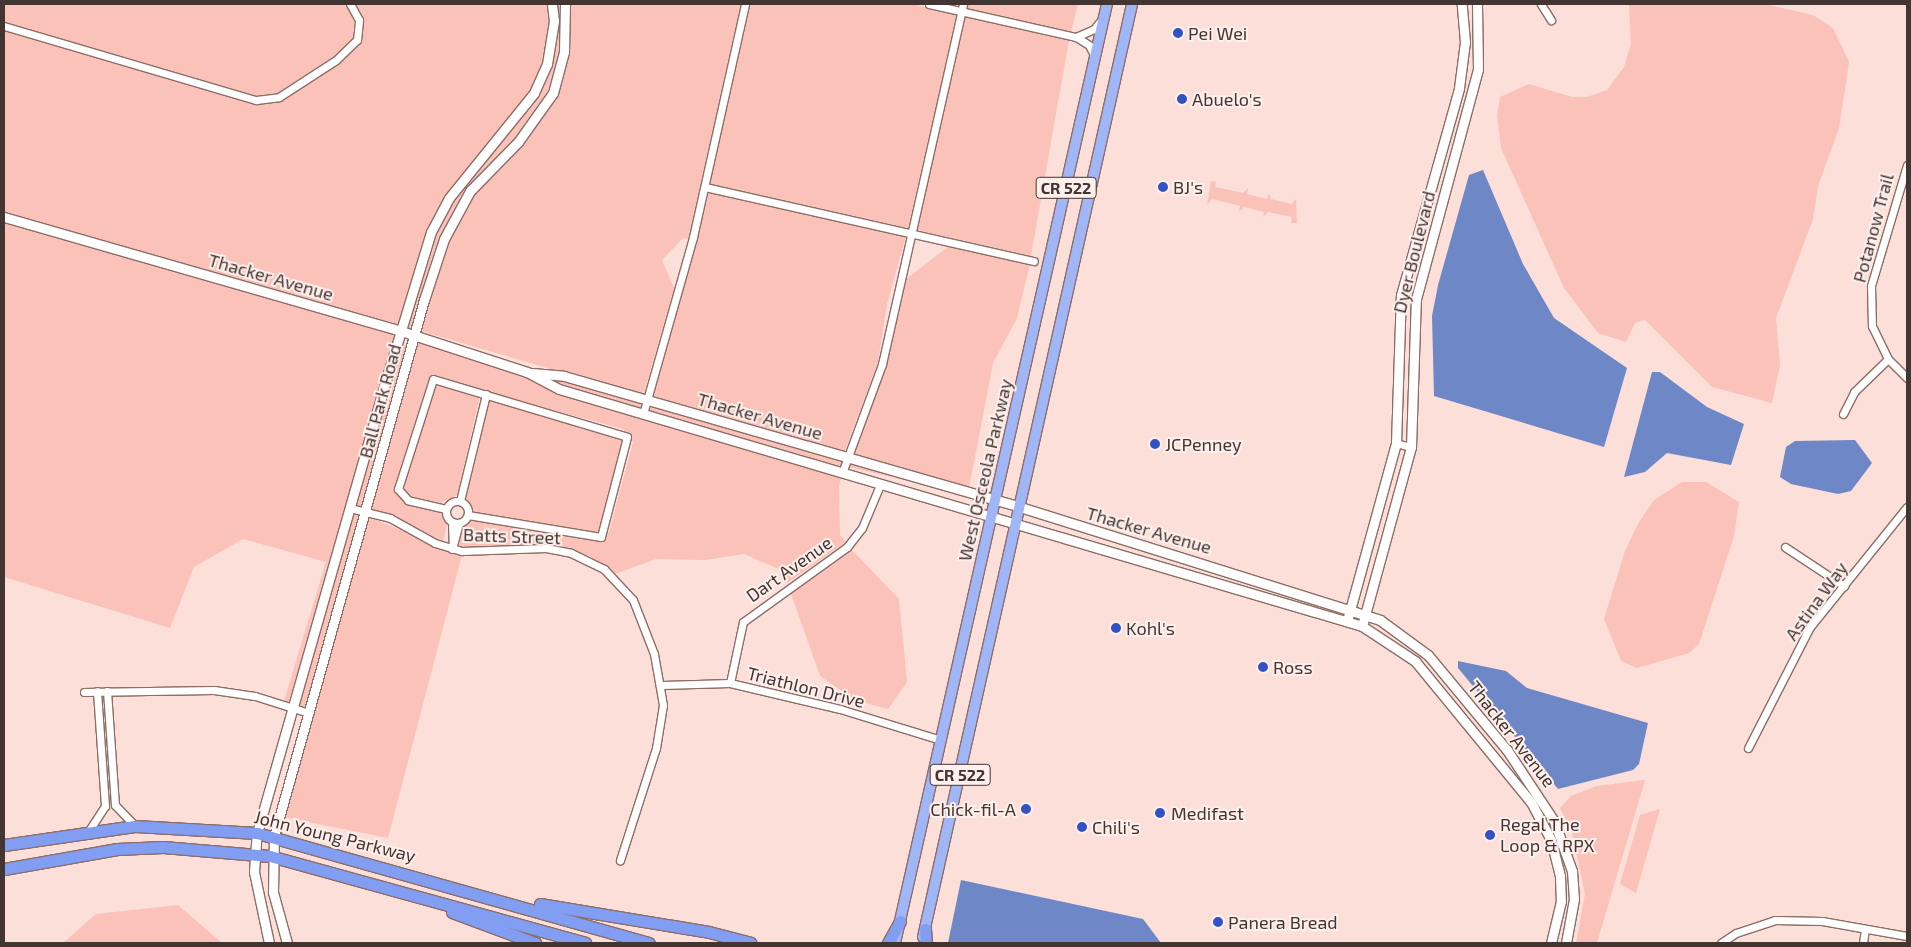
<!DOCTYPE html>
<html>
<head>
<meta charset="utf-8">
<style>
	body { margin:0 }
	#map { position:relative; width:1911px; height:947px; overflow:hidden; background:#fcdfd9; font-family:"Exo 2",sans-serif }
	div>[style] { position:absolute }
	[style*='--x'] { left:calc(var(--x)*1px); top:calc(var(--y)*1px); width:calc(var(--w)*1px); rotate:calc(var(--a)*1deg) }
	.green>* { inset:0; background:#fac2b8 }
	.water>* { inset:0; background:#6e87c7 }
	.roads { filter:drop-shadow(1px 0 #8c6d67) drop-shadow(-1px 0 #8c6d67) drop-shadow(0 1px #8c6d67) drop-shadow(0 -1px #8c6d67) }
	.minor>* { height:7px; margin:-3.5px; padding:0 3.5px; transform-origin:3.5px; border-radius:3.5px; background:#fff }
	.minor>.ring { margin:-3.5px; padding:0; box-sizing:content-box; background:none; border:7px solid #fff; border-radius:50% }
	.tertiary>* { height:9px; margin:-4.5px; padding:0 4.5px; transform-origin:4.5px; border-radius:4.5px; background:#fff }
	.primary>* { height:10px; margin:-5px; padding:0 5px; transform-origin:5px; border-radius:5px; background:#a1b6f6 }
	.trunk>* { height:11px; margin:-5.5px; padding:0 5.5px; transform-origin:5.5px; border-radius:5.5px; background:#829ef3 }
	.dots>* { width:14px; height:14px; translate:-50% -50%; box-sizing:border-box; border:2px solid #fff0ed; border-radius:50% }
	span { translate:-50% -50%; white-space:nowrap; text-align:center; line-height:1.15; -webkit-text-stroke:4px #fff0ed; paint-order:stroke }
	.shield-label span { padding:1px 4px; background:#fff0ed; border:1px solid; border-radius:4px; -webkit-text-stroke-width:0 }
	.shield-label { font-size:16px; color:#433532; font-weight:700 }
	.poi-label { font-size:18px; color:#433532 }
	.left { translate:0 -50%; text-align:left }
	.right { translate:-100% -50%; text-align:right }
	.street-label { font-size:18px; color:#433532 }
	.frame { position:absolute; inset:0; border:5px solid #433532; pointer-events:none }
</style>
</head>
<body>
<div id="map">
	<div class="green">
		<i style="clip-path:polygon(4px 4px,345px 4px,354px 20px,353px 38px,333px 57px,277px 93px,256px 96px,4px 22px)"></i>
		<i style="clip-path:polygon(355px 4px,547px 4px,549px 21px,542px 63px,531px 91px,445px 196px,427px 231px,398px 324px,4px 213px,4px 30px,257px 104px,282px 100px,338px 63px,360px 42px,363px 20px)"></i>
		<i style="clip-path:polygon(556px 4px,561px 4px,559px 51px,548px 91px,514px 140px,467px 189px,439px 238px,412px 329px,406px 327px,435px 234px,452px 200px,538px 95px,551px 65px)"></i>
		<i style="clip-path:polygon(569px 4px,741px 4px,688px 239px,683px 238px,662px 260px,674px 288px,643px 396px,421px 331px,448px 241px,474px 193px,521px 145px,557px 94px,569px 49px)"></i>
		<i style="clip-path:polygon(750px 4px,911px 4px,957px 14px,908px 228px,710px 184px)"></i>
		<i style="clip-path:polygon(968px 4px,1078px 4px,1071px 32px,967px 9px)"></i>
		<i style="clip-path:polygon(1629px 4px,1765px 4px,1813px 15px,1833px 28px,1849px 62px,1839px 128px,1818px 186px,1813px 219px,1776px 318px,1780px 365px,1772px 403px,1712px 387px,1645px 320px,1635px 323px,1626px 342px,1598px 333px,1564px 288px,1501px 148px,1497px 116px,1500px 97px,1529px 84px,1572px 97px,1587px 97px,1607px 90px,1624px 67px,1631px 44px)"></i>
		<i style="clip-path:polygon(965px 16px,1069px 40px,1031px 256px,917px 230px)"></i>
		<i style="clip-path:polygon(1211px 181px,1216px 182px,1215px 187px,1243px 193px,1248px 188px,1247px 194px,1267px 199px,1269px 193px,1271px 199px,1292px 204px,1296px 199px,1297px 223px,1291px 223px,1292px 217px,1268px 212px,1263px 217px,1264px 212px,1244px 207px,1239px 212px,1240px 206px,1212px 199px,1207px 205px)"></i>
		<i style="clip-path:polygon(708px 191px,906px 236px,887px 304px,878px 362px,844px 453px,652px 398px)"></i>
		<i style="clip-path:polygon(4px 221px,396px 332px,289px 702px,284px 701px,326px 562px,243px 539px,194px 567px,170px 628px,4px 577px)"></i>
		<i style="clip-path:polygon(949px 246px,1030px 264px,1017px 318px,993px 363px,969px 488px,852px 455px,886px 365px,906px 279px)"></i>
		<i style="clip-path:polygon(419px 339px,650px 406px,948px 490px,844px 466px,839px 486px,840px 535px,846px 542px,787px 583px,783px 571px,744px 554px,705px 560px,656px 559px,615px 574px,590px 556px,553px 545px,459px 547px,461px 526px,470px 520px,602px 541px,609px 532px,633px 442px,623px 429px,430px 376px,394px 488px,405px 503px,440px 511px,447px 524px,443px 542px,392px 515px,371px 510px)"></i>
		<i style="clip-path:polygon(401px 344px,408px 346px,363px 508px,355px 505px)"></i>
		<i style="clip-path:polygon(435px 383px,480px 396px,457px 495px,441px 503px,409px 496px,403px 489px)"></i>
		<i style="clip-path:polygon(489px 399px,623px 439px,598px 534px,472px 512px,465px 498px)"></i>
		<i style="clip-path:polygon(1682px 482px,1706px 482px,1739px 502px,1734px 536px,1699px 644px,1689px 653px,1637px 668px,1621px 661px,1604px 619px,1625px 551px,1639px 522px,1654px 500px)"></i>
		<i style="clip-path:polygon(353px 513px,361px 515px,306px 707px,298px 705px)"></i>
		<i style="clip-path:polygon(369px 517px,462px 555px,388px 838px,283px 817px)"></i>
		<i style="clip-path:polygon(851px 549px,899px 599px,907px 682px,888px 709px,855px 700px,820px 676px,790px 591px)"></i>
		<i style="clip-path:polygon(1645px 780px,1597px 943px,1576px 943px,1585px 894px,1572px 832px,1560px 808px,1571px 796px,1597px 786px)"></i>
		<i style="clip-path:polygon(1660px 809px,1636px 893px,1620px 884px,1640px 815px)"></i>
		<i style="clip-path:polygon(178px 905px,222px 943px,63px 943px,96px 914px)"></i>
	</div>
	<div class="water">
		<i style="clip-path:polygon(1483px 170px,1523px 264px,1554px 318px,1627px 368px,1604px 447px,1434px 396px,1432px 316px,1438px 285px,1469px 175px)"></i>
		<i style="clip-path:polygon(1652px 372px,1660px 372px,1707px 407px,1744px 424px,1731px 465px,1667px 453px,1645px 472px,1624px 477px)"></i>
		<i style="clip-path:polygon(1855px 440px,1872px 463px,1851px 491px,1838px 494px,1791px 484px,1780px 477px,1786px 447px,1795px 441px)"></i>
		<i style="clip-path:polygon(1458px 661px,1506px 671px,1527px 688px,1648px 723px,1639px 764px,1633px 770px,1558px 789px,1458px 668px)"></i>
		<i style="clip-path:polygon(961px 880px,1143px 919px,1161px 943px,948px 943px)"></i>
	</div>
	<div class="roads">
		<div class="minor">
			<i style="--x:929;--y:4;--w:151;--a:12.7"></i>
			<i style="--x:1541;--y:4;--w:19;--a:58"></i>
			<i style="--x:4;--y:26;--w:263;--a:16.4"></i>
			<i style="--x:256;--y:100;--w:23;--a:-7"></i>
			<i style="--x:279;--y:97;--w:68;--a:-33"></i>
			<i style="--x:336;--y:60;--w:29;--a:-44"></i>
			<i style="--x:357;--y:40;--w:20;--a:-84"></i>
			<i style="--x:359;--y:20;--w:18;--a:-119"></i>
			<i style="--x:1095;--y:57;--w:13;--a:-117"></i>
			<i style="--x:1089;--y:45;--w:15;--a:-148"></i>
			<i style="--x:1076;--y:37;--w:20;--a:-24"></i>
			<i style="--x:1094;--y:29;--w:13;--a:-51"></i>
			<i style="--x:1907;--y:165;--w:126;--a:106.6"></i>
			<i style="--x:1871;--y:286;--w:40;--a:88.6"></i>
			<i style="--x:1872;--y:326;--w:37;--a:64"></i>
			<i style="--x:1888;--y:359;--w:27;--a:45"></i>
			<i style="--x:705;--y:187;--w:337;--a:12.7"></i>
			<i style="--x:643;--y:414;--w:184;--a:-74.2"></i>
			<i style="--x:693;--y:237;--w:239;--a:-77.4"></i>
			<i style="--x:1843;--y:414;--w:25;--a:-63"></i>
			<i style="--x:1854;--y:392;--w:47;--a:-44.1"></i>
			<i style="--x:1396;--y:443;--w:16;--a:15"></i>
			<i style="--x:842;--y:473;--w:116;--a:-69.8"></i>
			<i style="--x:882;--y:364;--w:369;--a:-77.3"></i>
			<i class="ring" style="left:446px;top:501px;width:15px;height:15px"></i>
			<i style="--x:460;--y:501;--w:110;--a:-76.3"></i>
			<i style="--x:350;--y:508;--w:41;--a:14"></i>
			<i style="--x:390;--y:518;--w:51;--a:29.1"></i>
			<i style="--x:435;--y:543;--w:28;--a:17"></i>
			<i style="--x:462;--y:551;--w:84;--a:-2"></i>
			<i style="--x:546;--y:548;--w:25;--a:11"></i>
			<i style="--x:571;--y:553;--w:37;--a:26"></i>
			<i style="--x:604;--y:569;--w:42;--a:46.9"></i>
			<i style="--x:633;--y:600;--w:58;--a:68.7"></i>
			<i style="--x:654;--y:654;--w:52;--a:80"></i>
			<i style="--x:663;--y:705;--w:44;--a:99.2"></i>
			<i style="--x:656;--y:748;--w:118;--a:107.8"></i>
			<i style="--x:446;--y:509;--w:39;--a:-167"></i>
			<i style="--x:408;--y:500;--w:15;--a:-132"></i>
			<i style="--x:398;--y:489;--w:115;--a:-72.3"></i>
			<i style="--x:433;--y:379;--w:202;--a:16.6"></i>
			<i style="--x:627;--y:437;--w:103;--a:104.6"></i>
			<i style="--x:601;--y:537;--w:135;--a:-170.6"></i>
			<i style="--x:452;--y:522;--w:23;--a:88"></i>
			<i style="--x:1785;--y:547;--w:71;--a:33.5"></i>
			<i style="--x:452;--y:549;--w:27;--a:-75"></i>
			<i style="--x:730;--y:683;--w:62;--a:-78"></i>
			<i style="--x:743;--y:622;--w:128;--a:-35.8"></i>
			<i style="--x:847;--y:547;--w:24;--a:-52"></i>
			<i style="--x:862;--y:528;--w:47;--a:-67.3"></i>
			<i style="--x:662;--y:685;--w:68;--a:-1.7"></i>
			<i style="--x:730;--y:683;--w:113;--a:13.3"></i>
			<i style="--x:840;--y:709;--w:106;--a:17.1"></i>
			<i style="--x:107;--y:691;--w:114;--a:86"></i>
			<i style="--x:115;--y:805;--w:29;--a:46"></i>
			<i style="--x:84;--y:692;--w:130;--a:-0.9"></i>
			<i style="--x:214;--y:690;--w:41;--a:8.3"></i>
			<i style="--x:255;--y:696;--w:57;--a:17.5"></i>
			<i style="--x:1748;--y:748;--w:136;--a:-62.9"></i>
			<i style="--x:1810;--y:627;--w:154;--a:-51.1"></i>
			<i style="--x:90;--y:829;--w:27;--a:-57"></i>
			<i style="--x:105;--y:806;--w:115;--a:-94"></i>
			<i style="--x:1721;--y:943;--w:18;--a:-34"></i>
			<i style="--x:1736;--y:933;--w:41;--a:-18.4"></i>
			<i style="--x:1775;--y:920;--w:47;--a:1.2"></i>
			<i style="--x:1822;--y:921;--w:86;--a:10"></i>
			<i style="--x:1863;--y:943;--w:14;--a:-82"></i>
		</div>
		<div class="tertiary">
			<i style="--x:4;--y:217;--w:413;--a:16"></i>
			<i style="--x:401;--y:331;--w:133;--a:18"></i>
			<i style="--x:527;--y:372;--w:36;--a:28"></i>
			<i style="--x:559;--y:389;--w:837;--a:16.44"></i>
			<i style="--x:1362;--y:626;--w:64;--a:33.4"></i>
			<i style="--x:1415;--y:661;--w:183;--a:50.6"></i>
			<i style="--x:1531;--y:802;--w:43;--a:62.2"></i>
			<i style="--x:1551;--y:840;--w:37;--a:76"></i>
			<i style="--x:1560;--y:876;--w:25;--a:88"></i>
			<i style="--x:1561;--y:901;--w:43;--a:103.4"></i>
			<i style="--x:532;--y:373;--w:32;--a:5"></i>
			<i style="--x:564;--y:376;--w:474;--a:16"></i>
			<i style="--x:1020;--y:507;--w:377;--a:17.4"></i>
			<i style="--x:1380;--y:620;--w:59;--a:36.1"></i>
			<i style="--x:1428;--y:655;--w:124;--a:50.3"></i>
			<i style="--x:1507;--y:750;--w:85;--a:56.5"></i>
			<i style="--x:1554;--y:821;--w:53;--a:70.2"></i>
			<i style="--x:1572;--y:871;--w:28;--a:86"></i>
			<i style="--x:1574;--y:899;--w:45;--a:100.3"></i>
			<i style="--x:1347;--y:621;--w:185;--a:-74.6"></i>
			<i style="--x:1396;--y:443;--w:148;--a:-88.1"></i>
			<i style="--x:1401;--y:295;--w:215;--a:-74.3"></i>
			<i style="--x:1459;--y:88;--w:46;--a:-82.6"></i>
			<i style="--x:1465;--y:42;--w:38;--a:-95"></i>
			<i style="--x:1362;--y:626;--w:186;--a:-74.7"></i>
			<i style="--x:1411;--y:447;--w:148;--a:-88.1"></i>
			<i style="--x:1416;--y:299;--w:238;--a:-74.9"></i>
			<i style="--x:1478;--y:69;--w:65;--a:-90.9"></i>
			<i style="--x:269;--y:943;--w:73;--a:-101.9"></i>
			<i style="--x:254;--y:872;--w:39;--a:-86"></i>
			<i style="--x:257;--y:833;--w:481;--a:-74.1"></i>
			<i style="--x:389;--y:370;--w:144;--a:-73.1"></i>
			<i style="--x:431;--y:232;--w:38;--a:-62"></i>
			<i style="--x:449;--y:198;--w:135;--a:-51"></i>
			<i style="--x:534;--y:93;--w:32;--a:-66"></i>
			<i style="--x:547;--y:64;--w:44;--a:-80.8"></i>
			<i style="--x:554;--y:21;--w:17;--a:-97"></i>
			<i style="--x:287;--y:943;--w:53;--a:-105.4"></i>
			<i style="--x:273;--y:892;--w:56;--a:-89"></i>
			<i style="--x:274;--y:836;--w:557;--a:-74.37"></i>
			<i style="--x:424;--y:300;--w:64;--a:-71.8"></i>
			<i style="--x:444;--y:239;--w:55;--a:-61.6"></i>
			<i style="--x:470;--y:191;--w:69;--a:-45.6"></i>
			<i style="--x:518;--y:142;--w:60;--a:-54.5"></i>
			<i style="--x:553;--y:93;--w:42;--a:-75"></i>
			<i style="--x:564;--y:52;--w:48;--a:-88.8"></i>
		</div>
		<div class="primary">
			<i style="--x:923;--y:937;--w:956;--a:-77.37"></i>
			<i style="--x:895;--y:943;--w:963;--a:-77.28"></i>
		</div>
		<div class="trunk">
			<i style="--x:4;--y:845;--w:132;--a:-8.3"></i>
			<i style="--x:135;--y:826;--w:122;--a:3.3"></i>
			<i style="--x:257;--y:833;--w:407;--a:15.7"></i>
			<i style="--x:4;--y:869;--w:115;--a:-10"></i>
			<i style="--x:117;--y:849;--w:46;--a:-2.5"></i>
			<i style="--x:163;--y:847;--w:107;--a:4.8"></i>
			<i style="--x:270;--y:856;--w:327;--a:15.4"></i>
			<i style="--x:540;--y:904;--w:171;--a:9.4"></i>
			<i style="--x:709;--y:932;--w:43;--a:14.7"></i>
			<i style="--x:452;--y:912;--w:89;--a:20.5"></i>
			<i style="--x:925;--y:929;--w:14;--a:86"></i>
			<i style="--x:888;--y:943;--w:25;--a:-61"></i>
		</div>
	</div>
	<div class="dots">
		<i style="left:1178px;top:33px;background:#3251c2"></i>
		<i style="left:1182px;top:99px;background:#3251c2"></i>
		<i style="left:1163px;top:187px;background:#3251c2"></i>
		<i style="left:1155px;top:444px;background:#3251c2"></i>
		<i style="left:1116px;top:628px;background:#3251c2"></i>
		<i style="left:1263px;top:667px;background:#3251c2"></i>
		<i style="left:1026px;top:809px;background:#3251c2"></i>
		<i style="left:1160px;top:813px;background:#3251c2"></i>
		<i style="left:1082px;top:827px;background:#3251c2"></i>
		<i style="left:1490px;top:835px;background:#3251c2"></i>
		<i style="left:1218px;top:922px;background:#3251c2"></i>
	</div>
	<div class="shield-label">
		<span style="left:1066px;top:188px">CR 522</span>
		<span style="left:960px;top:775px">CR 522</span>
	</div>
	<div class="poi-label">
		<span class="left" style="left:1188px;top:33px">Pei Wei</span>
		<span class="left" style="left:1192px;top:99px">Abuelo's</span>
		<span class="left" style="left:1173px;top:187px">BJ's</span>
		<span class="left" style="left:1165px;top:444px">JCPenney</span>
		<span class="left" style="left:1126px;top:628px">Kohl's</span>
		<span class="left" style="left:1273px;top:667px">Ross</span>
		<span class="right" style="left:1016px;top:809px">Chick-fil-A</span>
		<span class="left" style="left:1171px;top:813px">Medifast</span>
		<span class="left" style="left:1500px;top:835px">Regal The<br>Loop &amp; RPX</span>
		<span class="left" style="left:1092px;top:827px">Chili's</span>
		<span class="left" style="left:1228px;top:922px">Panera Bread</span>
	</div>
	<div class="street-label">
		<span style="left:1873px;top:228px;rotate:-75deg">Potanow Trail</span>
		<span style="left:1414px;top:252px;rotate:-76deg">Dyer Boulevard</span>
		<span style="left:271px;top:277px;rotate:16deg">Thacker Avenue</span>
		<span style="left:380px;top:401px;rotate:-75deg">Ball Park Road</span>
		<span style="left:760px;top:416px;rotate:16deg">Thacker Avenue</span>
		<span style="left:985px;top:470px;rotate:-77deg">West Osceola Parkway</span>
		<span style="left:1149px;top:530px;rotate:16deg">Thacker Avenue</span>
		<span style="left:512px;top:536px;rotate:2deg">Batts Street</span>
		<span style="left:789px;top:569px;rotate:-35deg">Dart Avenue</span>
		<span style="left:1816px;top:601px;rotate:-54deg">Astina Way</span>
		<span style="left:806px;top:687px;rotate:14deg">Triathlon Drive</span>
		<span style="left:1512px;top:734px;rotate:52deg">Thacker Avenue</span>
		<span style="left:335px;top:836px;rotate:14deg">John Young Parkway</span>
	</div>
	<div class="frame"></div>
</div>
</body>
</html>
